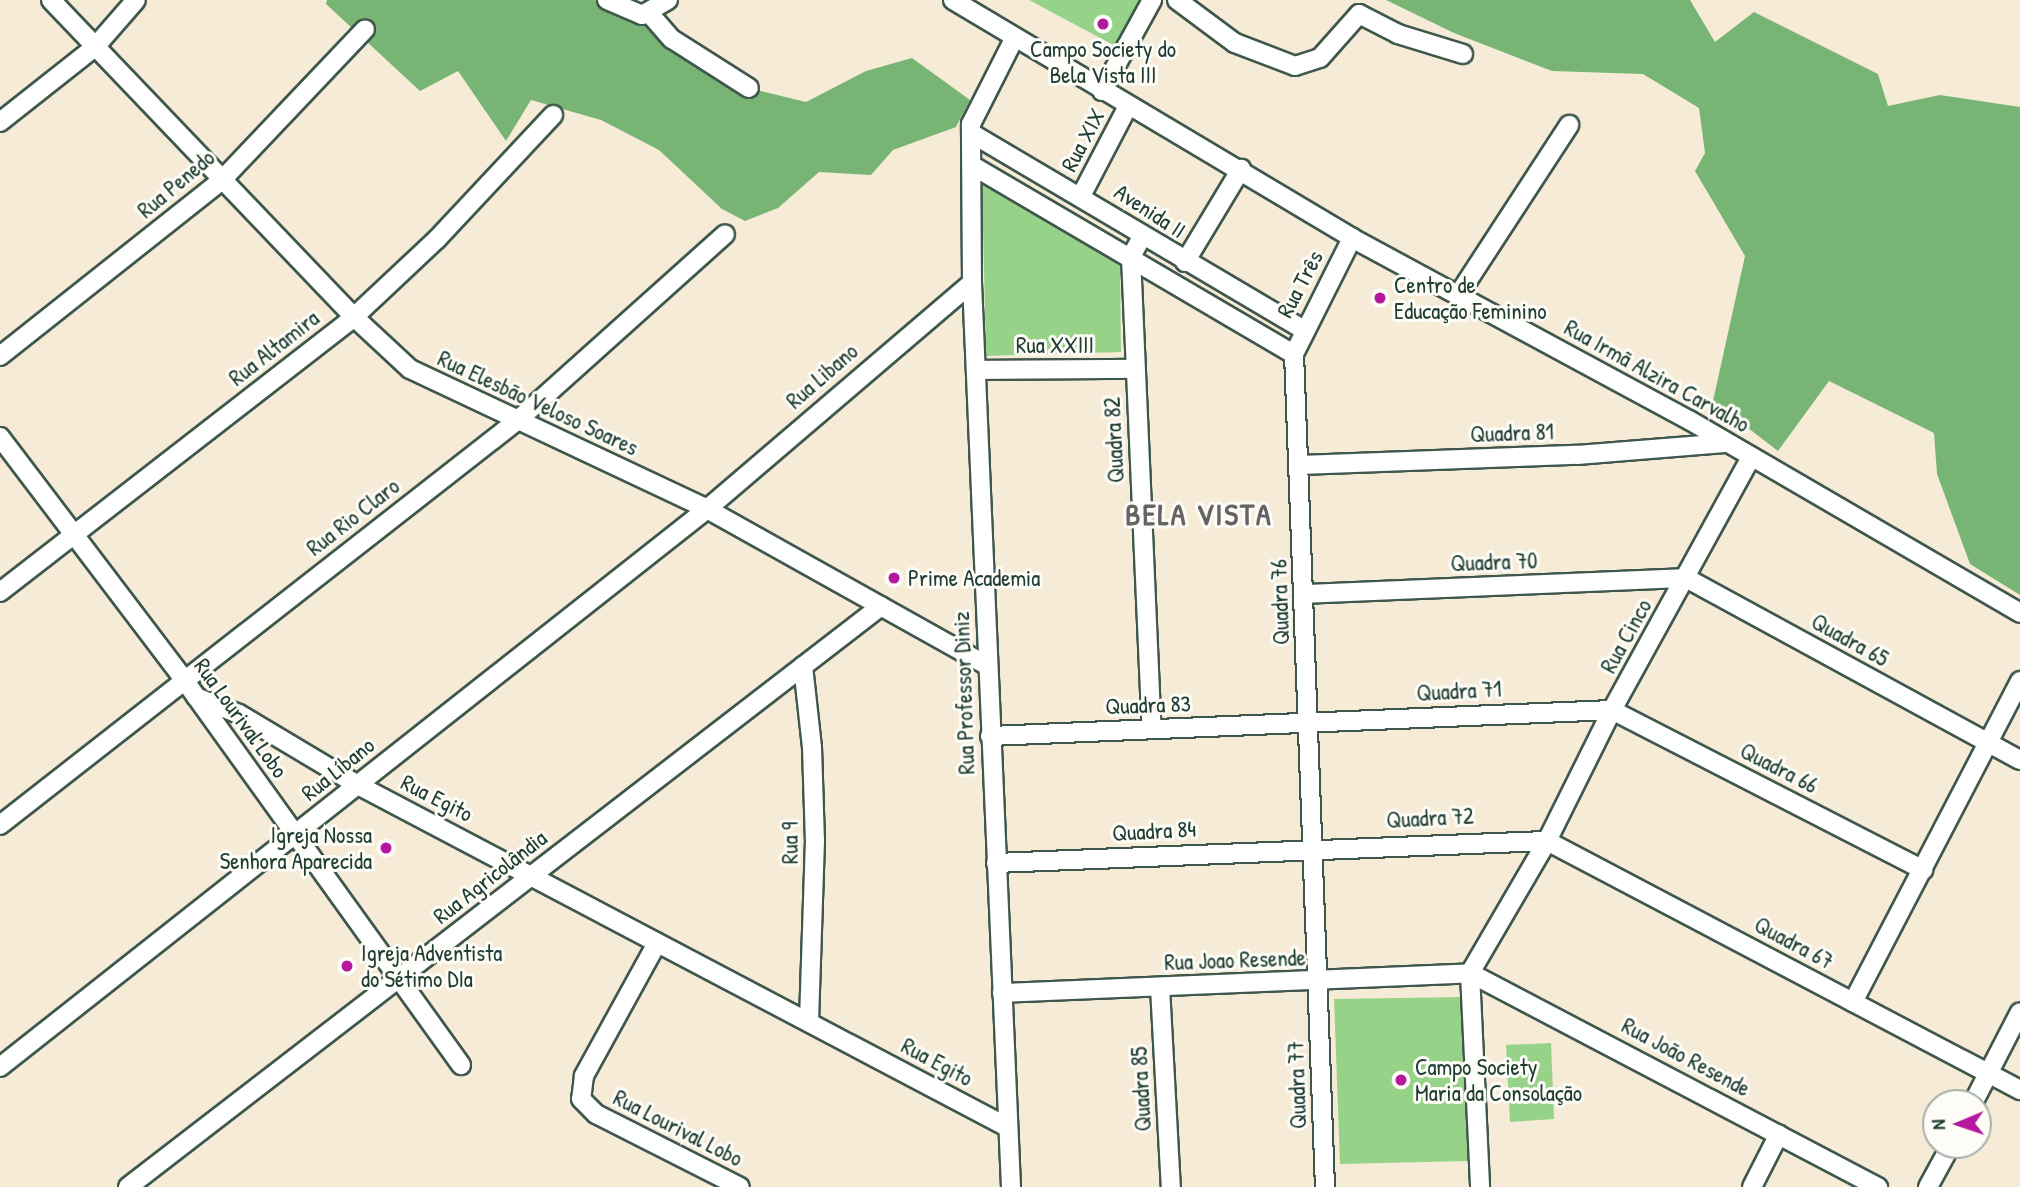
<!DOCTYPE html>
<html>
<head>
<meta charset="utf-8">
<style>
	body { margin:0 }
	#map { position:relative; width:2020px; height:1187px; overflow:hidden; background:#f6ebd7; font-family:"Patrick Hand",sans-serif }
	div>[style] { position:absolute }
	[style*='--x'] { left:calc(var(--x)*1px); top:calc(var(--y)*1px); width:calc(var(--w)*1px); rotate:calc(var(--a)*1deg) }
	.green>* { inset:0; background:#96d388 }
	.forest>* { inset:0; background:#78b574 }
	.roads { filter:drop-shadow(2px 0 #3f574c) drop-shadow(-2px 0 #3f574c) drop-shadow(0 2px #3f574c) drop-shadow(0 -2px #3f574c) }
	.minor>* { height:18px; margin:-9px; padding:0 9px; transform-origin:9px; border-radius:9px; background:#fff }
	.dots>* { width:19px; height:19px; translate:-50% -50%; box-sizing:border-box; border:4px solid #fdfcf7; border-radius:50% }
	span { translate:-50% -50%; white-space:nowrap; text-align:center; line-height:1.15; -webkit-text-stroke:6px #fdfcf7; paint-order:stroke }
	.poi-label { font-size:23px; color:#1f3d34 }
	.left { translate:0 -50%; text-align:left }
	.right { translate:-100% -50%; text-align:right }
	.street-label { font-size:23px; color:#1f3d34 }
	.district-label { font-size:30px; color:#666367; font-weight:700; letter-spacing:2px }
	.north { position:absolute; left:1922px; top:1089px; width:70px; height:70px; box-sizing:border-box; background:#fdfcf7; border:2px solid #a4b0a9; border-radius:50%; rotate:268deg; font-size:19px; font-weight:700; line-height:28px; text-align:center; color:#1f3d34 }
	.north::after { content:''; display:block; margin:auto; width:24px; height:32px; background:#b5179e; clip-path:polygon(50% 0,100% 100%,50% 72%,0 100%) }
</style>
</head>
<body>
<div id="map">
	<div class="green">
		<i style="clip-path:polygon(1029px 0,1144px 0,1119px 48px)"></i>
		<i style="clip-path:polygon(982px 185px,1120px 259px,1121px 352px,986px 356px)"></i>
		<i style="clip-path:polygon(1463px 997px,1469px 1161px,1340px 1164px,1334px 999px)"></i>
		<i style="clip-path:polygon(1551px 1043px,1554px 1119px,1510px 1122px,1506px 1045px)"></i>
	</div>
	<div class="forest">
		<i style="clip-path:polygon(327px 0,616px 0,749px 88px,806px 102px,866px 71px,912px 58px,970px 100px,956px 127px,893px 150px,871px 175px,819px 172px,778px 208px,745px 221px,722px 209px,659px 150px,601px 120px,531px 100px,506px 141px,458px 71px,420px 91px,326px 4px)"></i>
		<i style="clip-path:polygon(1386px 0,1690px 0,1715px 42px,1754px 12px,1878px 74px,1888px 106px,1940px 95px,2020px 107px,2020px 595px,1970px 564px,1937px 474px,1934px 433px,1829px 381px,1778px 451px,1713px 401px,1745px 256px,1695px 171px,1705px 153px,1699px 108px,1643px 74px,1552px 71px,1454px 33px)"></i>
	</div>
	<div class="roads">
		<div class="minor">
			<i style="--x:51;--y:0;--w:439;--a:46.3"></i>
			<i style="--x:354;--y:317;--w:76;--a:42.9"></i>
			<i style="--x:410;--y:369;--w:328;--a:25.2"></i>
			<i style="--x:707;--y:509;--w:322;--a:29.2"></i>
			<i style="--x:607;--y:0;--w:38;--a:23"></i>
			<i style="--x:642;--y:15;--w:30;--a:-30"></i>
			<i style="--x:953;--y:0;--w:465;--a:30.8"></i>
			<i style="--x:1352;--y:238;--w:383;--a:28.4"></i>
			<i style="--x:1689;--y:420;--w:383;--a:30.2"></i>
			<i style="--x:1177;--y:0;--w:72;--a:36.6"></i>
			<i style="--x:1235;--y:43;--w:64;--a:21"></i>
			<i style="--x:1295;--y:66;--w:26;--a:-18"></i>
			<i style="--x:1320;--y:58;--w:59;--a:-48.4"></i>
			<i style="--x:1359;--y:14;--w:44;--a:27.1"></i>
			<i style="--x:1398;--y:34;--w:68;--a:17.1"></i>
			<i style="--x:649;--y:13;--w:35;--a:49"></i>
			<i style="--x:672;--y:39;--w:91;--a:32.5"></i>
			<i style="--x:1102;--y:91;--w:104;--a:-61.2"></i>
			<i style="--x:0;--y:122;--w:121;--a:-38.3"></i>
			<i style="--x:95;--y:47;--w:62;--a:-48.9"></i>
			<i style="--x:971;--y:133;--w:386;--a:30.6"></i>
			<i style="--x:973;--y:166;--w:372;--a:30.4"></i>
			<i style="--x:1081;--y:196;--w:102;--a:-62.4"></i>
			<i style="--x:1143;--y:235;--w:25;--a:119"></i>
			<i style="--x:1131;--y:257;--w:472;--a:87.5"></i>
			<i style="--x:1185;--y:262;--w:109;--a:-58.9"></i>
			<i style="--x:1459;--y:294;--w:202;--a:-56.9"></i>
			<i style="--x:0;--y:356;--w:282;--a:-38.4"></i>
			<i style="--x:221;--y:181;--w:209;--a:-46.5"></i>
			<i style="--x:976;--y:370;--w:159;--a:-0.4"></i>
			<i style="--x:0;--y:437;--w:306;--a:52.8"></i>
			<i style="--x:185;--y:681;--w:473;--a:54.3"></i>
			<i style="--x:1300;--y:465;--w:277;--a:-2.1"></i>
			<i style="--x:1577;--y:455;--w:148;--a:-4.6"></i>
			<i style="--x:1686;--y:578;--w:380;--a:28.6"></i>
			<i style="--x:0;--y:592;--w:448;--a:-37.8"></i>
			<i style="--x:354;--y:317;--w:114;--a:-43.2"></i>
			<i style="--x:437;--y:239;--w:170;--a:-46.9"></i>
			<i style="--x:1304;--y:594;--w:382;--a:-2.4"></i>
			<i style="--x:803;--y:666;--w:81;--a:83.7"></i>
			<i style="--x:812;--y:747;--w:93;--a:88.2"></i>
			<i style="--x:815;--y:840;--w:181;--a:91.9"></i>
			<i style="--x:196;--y:697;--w:46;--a:21.6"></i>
			<i style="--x:239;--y:714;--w:136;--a:30.9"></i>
			<i style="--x:356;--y:784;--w:736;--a:27.78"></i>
			<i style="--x:990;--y:736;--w:623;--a:-2.39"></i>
			<i style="--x:1612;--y:710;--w:350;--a:27.2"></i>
			<i style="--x:0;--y:825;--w:658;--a:-38.02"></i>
			<i style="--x:518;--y:420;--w:278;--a:-41.9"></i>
			<i style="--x:996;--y:863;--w:551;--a:-2.29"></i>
			<i style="--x:1547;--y:841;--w:535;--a:27.76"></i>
			<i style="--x:657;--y:943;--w:152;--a:118.8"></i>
			<i style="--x:584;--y:1076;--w:23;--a:97"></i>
			<i style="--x:581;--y:1099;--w:21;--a:45"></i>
			<i style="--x:596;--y:1114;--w:161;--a:26.9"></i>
			<i style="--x:1470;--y:973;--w:153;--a:-59.7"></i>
			<i style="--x:1547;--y:841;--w:146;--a:-63.6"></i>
			<i style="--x:1612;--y:710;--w:289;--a:-61.2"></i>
			<i style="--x:1470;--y:973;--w:461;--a:27.7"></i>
			<i style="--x:1470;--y:973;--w:214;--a:87.3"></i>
			<i style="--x:1160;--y:987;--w:200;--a:86.9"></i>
			<i style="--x:1002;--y:993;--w:468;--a:-2.4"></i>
			<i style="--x:1853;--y:1002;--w:362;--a:-62.5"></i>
			<i style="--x:0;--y:1067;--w:901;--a:-38.28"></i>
			<i style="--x:707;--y:509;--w:348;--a:-40.5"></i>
			<i style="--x:1973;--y:1103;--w:102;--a:-62.7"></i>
			<i style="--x:128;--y:1187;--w:951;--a:-37.65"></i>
			<i style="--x:1011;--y:1187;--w:905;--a:-92.47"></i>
			<i style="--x:972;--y:283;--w:159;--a:-90.4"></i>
			<i style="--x:971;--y:124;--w:95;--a:-63.2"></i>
			<i style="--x:1325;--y:1187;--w:834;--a:-92.13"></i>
			<i style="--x:1294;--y:354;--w:130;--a:-63.4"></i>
			<i style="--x:1752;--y:1187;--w:59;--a:-63"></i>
			<i style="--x:1928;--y:1187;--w:48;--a:-61.3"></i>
		</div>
	</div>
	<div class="dots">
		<i style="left:1103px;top:24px;background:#b5179e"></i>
		<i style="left:1380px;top:298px;background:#b5179e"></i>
		<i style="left:894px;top:578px;background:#b5179e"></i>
		<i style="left:386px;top:848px;background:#b5179e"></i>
		<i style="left:347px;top:966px;background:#b5179e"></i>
		<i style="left:1401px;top:1080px;background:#b5179e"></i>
	</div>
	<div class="poi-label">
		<span style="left:1103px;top:62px">Campo Society do<br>Bela Vista III</span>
		<span class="left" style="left:1394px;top:298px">Centro de<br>Educação Feminino</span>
		<span class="left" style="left:908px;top:578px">Prime Academia</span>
		<span class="right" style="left:372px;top:848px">Igreja Nossa<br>Senhora Aparecida</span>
		<span class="left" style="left:361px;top:966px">Igreja Adventista<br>do Sétimo DIa</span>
		<span class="left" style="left:1415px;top:1080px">Campo Society<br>Maria da Consolação</span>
	</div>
	<div class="street-label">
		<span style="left:1083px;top:140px;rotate:-62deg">Rua XIX</span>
		<span style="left:176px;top:184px;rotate:-40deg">Rua Penedo</span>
		<span style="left:1150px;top:211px;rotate:33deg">Avenida II</span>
		<span style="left:1300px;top:284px;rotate:-62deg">Rua Três</span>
		<span style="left:1055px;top:345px">Rua XXIII</span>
		<span style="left:274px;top:348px;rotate:-38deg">Rua Altamira</span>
		<span style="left:822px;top:376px;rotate:-41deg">Rua Libano</span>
		<span style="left:1657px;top:376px;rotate:29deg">Rua Irmã Alzira Carvalho</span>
		<span style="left:538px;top:403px;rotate:25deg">Rua Elesbão Veloso Soares</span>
		<span style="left:1512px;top:433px;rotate:-2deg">Quadra 81</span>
		<span style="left:1114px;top:440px;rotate:-93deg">Quadra 82</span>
		<span style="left:353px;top:517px;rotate:-38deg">Rua Rio Claro</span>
		<span style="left:1494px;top:562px;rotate:-2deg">Quadra 70</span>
		<span style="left:1280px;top:602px;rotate:-92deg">Quadra 76</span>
		<span style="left:1626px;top:636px;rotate:-61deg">Rua Cinco</span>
		<span style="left:1850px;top:640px;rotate:29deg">Quadra 65</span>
		<span style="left:1459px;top:691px;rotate:-3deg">Quadra 71</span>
		<span style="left:964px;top:693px;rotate:-92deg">Rua Professor Diniz</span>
		<span style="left:1148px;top:705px;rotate:-2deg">Quadra 83</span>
		<span style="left:241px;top:718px;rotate:54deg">Rua Lourival Lobo</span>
		<span style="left:1779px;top:768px;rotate:27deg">Quadra 66</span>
		<span style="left:338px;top:769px;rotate:-39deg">Rua Líbano</span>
		<span style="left:437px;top:798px;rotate:27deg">Rua Egito</span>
		<span style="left:1430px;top:818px;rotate:-3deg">Quadra 72</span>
		<span style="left:1154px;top:831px;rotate:-3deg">Quadra 84</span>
		<span style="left:790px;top:843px;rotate:-90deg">Rua 9</span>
		<span style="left:490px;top:877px;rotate:-38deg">Rua Agricolândia</span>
		<span style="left:1794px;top:943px;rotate:28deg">Quadra 67</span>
		<span style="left:1235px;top:960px;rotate:-2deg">Rua Joao Resende</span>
		<span style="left:1686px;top:1057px;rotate:28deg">Rua João Resende</span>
		<span style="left:937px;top:1062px;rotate:28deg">Rua Egito</span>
		<span style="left:1297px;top:1085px;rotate:-92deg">Quadra 77</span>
		<span style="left:1141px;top:1089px;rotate:-93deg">Quadra 85</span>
		<span style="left:678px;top:1128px;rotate:27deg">Rua Lourival Lobo</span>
	</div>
	<div class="district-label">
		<span style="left:1199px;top:514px">BELA VISTA</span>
	</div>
	<div class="north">N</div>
</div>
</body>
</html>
